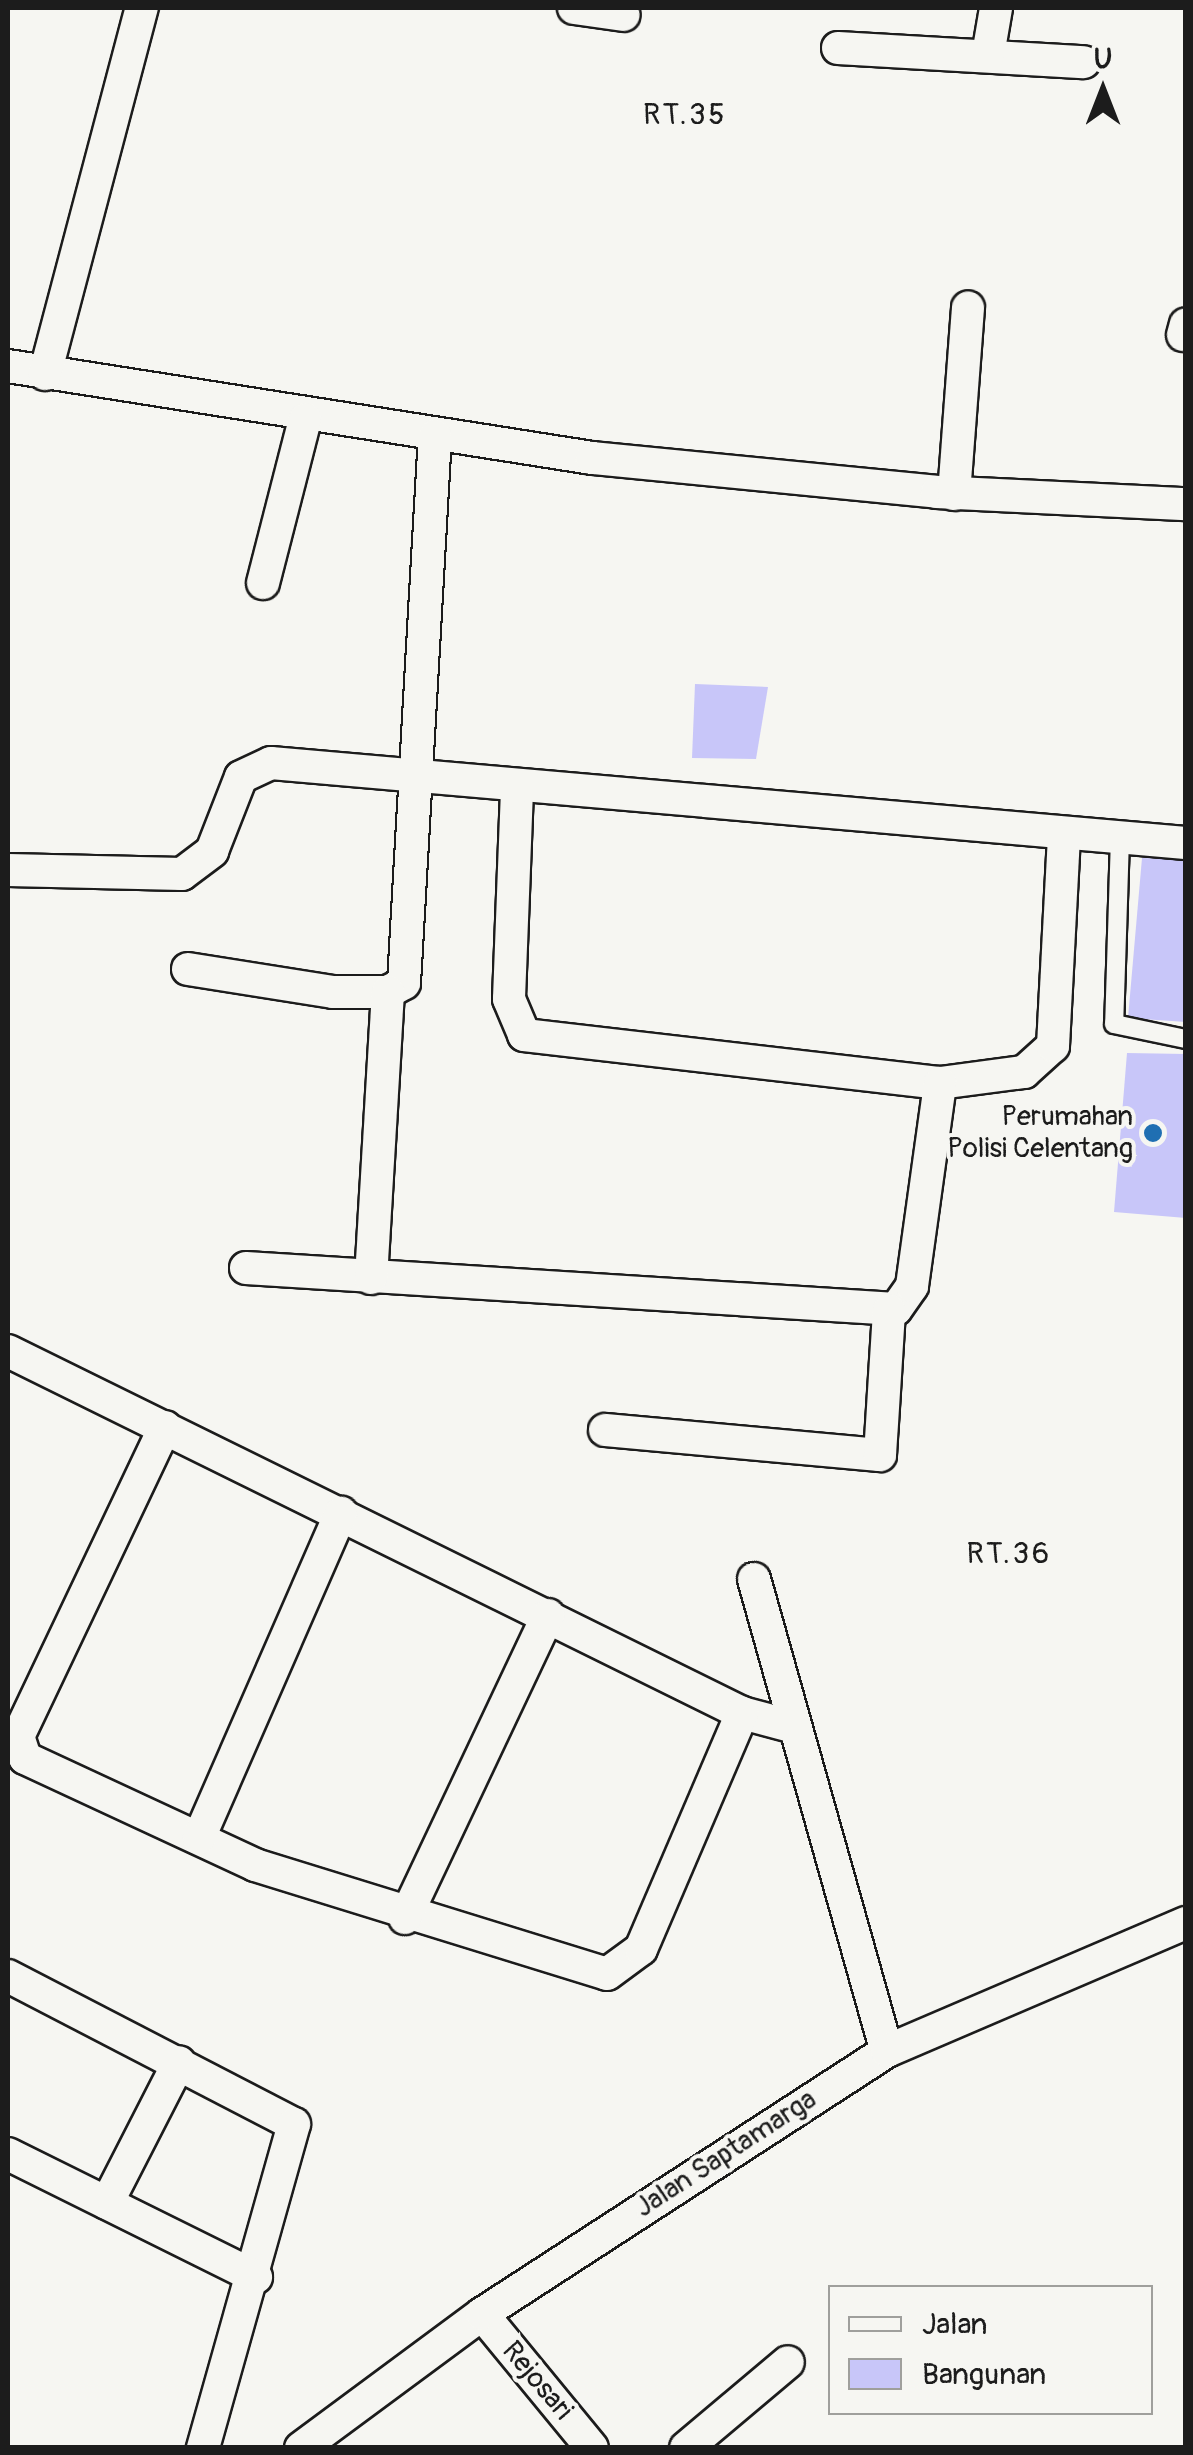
<!DOCTYPE html>
<html>
<head>
<meta charset="utf-8">
<style>
	body { margin:0 }
	#map { position:relative; width:1193px; height:2455px; overflow:hidden; background:#f6f6f2; font-family:Pangolin,sans-serif }
	div>[style] { position:absolute }
	[style*='--x'] { left:calc(var(--x)*1px); top:calc(var(--y)*1px); width:calc(var(--w)*1px); rotate:calc(var(--a)*1deg) }
	.building>* { inset:0; background:#c8c6f9 }
	.roads { filter:drop-shadow(2px 0 #1c1c1c) drop-shadow(-2px 0 #1c1c1c) drop-shadow(0 2px #1c1c1c) drop-shadow(0 -2px #1c1c1c) }
	.service>* { height:18px; margin:-9px; padding:0 9px; transform-origin:9px; border-radius:9px; background:#f6f6f2 }
	.minor>* { height:32px; margin:-16px; padding:0 16px; transform-origin:16px; border-radius:16px; background:#f6f6f2 }
	.dots>* { width:28px; height:28px; translate:-50% -50%; box-sizing:border-box; border:5px solid #f6f6f2; border-radius:50% }
	span { translate:-50% -50%; white-space:nowrap; text-align:center; line-height:1.15; -webkit-text-stroke:8px #f6f6f2; paint-order:stroke }
	.poi-label { font-size:28px; color:#1c1c1c }
	.right { translate:-100% -50%; text-align:right }
	.street-label { font-size:28px; color:#1c1c1c }
	.neighbourhood-label { font-size:30px; color:#1c1c1c; letter-spacing:2.5px }
	.frame { position:absolute; inset:0; border:10px solid #1c1c1c; pointer-events:none }
	.legend { position:absolute; left:828px; top:2285px; width:325px; height:130px; box-sizing:border-box; background:#f6f6f2; border:2px solid #9f9f9c; margin:0; padding:12px 18px; list-style:none; font-size:30px; color:#1c1c1c }
	.legend li { display:flex; align-items:center; gap:20px; height:50px }
	.legend b { width:50px; border:2px solid #9f9f9c }
	.north { position:absolute; left:1053px; top:40px; width:100px; height:100px; -webkit-text-stroke:8px #f6f6f2; paint-order:stroke; rotate:0deg; font-size:28px; font-weight:700; line-height:40px; text-align:center; color:#1c1c1c }
	.north::after { content:''; display:block; margin:auto; width:35px; height:45px; background:#1c1c1c; clip-path:polygon(50% 0,100% 100%,50% 72%,0 100%) }
</style>
</head>
<body>
<div id="map">
	<div class="building">
		<i style="clip-path:polygon(695px 684px,768px 687px,756px 759px,692px 758px)"></i>
		<i style="clip-path:polygon(1142px 858px,1186px 859px,1186px 1022px,1128px 1018px)"></i>
		<i style="clip-path:polygon(1127px 1053px,1186px 1054px,1186px 1218px,1114px 1212px)"></i>
	</div>
	<div class="roads">
		<div class="service">
			<i style="--x:1120;--y:838;--w:186;--a:91.8"></i>
			<i style="--x:1114;--y:1024;--w:74;--a:11.8"></i>
		</div>
		<div class="minor">
			<i style="--x:574;--y:8;--w:50;--a:8"></i>
			<i style="--x:838;--y:48;--w:246;--a:3.3"></i>
			<i style="--x:988;--y:55;--w:48;--a:-80.3"></i>
			<i style="--x:1183;--y:335;--w:11;--a:-75"></i>
			<i style="--x:8;--y:366;--w:591;--a:8.95"></i>
			<i style="--x:592;--y:458;--w:347;--a:5.6"></i>
			<i style="--x:937;--y:492;--w:249;--a:2.8"></i>
			<i style="--x:45;--y:374;--w:379;--a:-75.2"></i>
			<i style="--x:954;--y:494;--w:187;--a:-85.7"></i>
			<i style="--x:263;--y:583;--w:169;--a:-75.6"></i>
			<i style="--x:517;--y:790;--w:209;--a:92.2"></i>
			<i style="--x:509;--y:999;--w:39;--a:67"></i>
			<i style="--x:524;--y:1035;--w:419;--a:6.6"></i>
			<i style="--x:940;--y:1083;--w:85;--a:-7.5"></i>
			<i style="--x:1024;--y:1072;--w:39;--a:-42"></i>
			<i style="--x:1053;--y:1046;--w:213;--a:-87"></i>
			<i style="--x:8;--y:870;--w:174;--a:1.3"></i>
			<i style="--x:182;--y:874;--w:38;--a:-37"></i>
			<i style="--x:212;--y:851;--w:79;--a:-68.6"></i>
			<i style="--x:241;--y:777;--w:33;--a:-25"></i>
			<i style="--x:271;--y:763;--w:918;--a:5"></i>
			<i style="--x:188;--y:969;--w:147;--a:9"></i>
			<i style="--x:333;--y:992;--w:55;--a:0"></i>
			<i style="--x:388;--y:992;--w:18;--a:-29"></i>
			<i style="--x:404;--y:983;--w:548;--a:-86.76"></i>
			<i style="--x:246;--y:1268;--w:651;--a:3.61"></i>
			<i style="--x:896;--y:1309;--w:28;--a:-55"></i>
			<i style="--x:912;--y:1286;--w:205;--a:-82.1"></i>
			<i style="--x:371;--y:1278;--w:287;--a:-86.6"></i>
			<i style="--x:8;--y:1351;--w:818;--a:26.25"></i>
			<i style="--x:742;--y:1713;--w:51;--a:14.9"></i>
			<i style="--x:165;--y:1427;--w:342;--a:115.4"></i>
			<i style="--x:18;--y:1736;--w:23;--a:72"></i>
			<i style="--x:25;--y:1758;--w:254;--a:24.9"></i>
			<i style="--x:255;--y:1865;--w:368;--a:17.2"></i>
			<i style="--x:607;--y:1974;--w:42;--a:-36.3"></i>
			<i style="--x:641;--y:1949;--w:257;--a:-66.8"></i>
			<i style="--x:605;--y:1430;--w:276;--a:5.2"></i>
			<i style="--x:880;--y:1455;--w:145;--a:-86.4"></i>
			<i style="--x:754;--y:1579;--w:490;--a:74.3"></i>
			<i style="--x:199;--y:1838;--w:355;--a:-66.4"></i>
			<i style="--x:405;--y:1918;--w:335;--a:-64.7"></i>
			<i style="--x:8;--y:1976;--w:322;--a:27.4"></i>
			<i style="--x:294;--y:2124;--w:337;--a:105.7"></i>
			<i style="--x:8;--y:2154;--w:277;--a:26.4"></i>
			<i style="--x:107;--y:2203;--w:158;--a:-62.9"></i>
			<i style="--x:482;--y:2314;--w:173;--a:50.6"></i>
			<i style="--x:301;--y:2448;--w:225;--a:-36.5"></i>
			<i style="--x:482;--y:2314;--w:483;--a:-33"></i>
			<i style="--x:887;--y:2051;--w:325;--a:-23.2"></i>
			<i style="--x:686;--y:2448;--w:133;--a:-40.1"></i>
		</div>
	</div>
	<div class="dots">
		<i style="left:1153px;top:1133px;background:#1f6fb2"></i>
	</div>
	<div class="poi-label">
		<span class="right" style="left:1133px;top:1133px">Perumahan<br>Polisi Celentang</span>
	</div>
	<div class="street-label">
		<span style="left:726px;top:2154px;rotate:-33deg">Jalan Saptamarga</span>
		<span style="left:537px;top:2381px;rotate:50deg">Rejosari</span>
	</div>
	<div class="neighbourhood-label">
		<span style="left:685px;top:115px">RT.35</span>
		<span style="left:1009px;top:1554px">RT.36</span>
	</div>
	<div class="frame"></div>
	<ul class="legend">
	<li><b style="height:12px;background:#f6f6f2"></b>Jalan</li>
	<li><b style="height:28px;background:#c8c6f9"></b>Bangunan</li>
	</ul>
	<div class="north">U</div>
</div>
</body>
</html>
